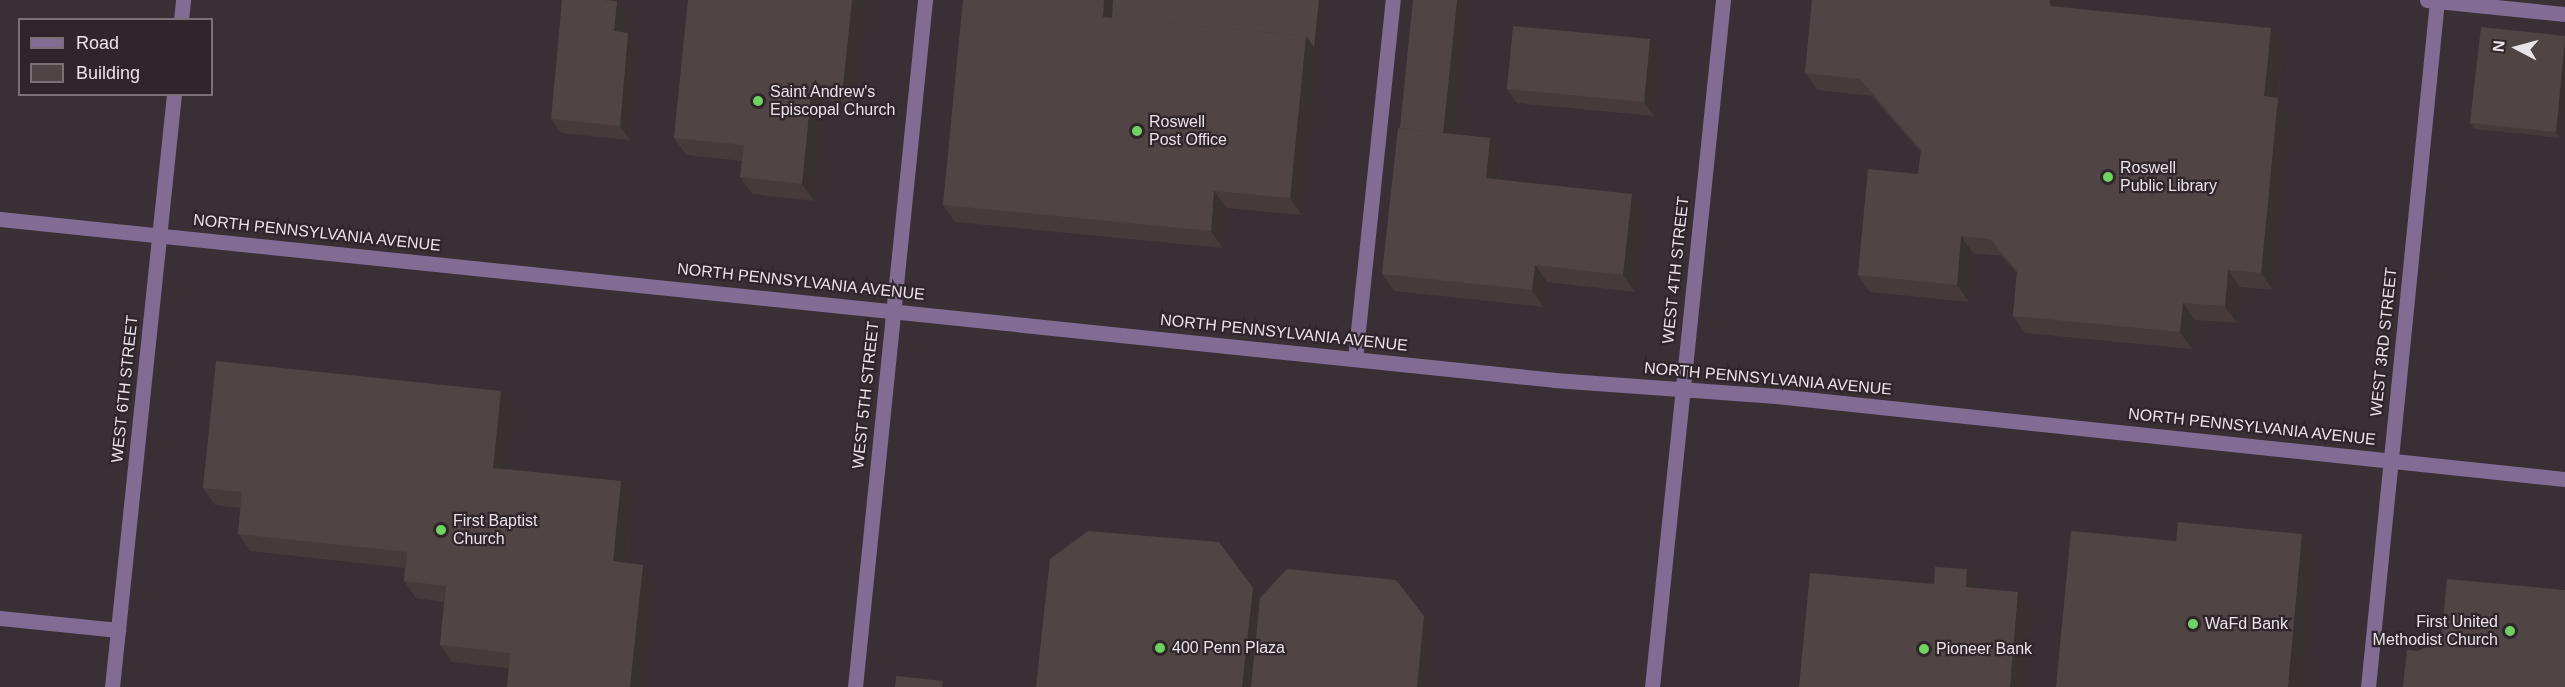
<!DOCTYPE html>
<html>
<head>
<meta charset="utf-8">
<style>
	body { margin:0 }
	#map { position:relative; width:2565px; height:687px; overflow:hidden; background:#392f35; font-family:Arial,sans-serif }
	div>[style] { position:absolute }
	[style*='--x'] { left:calc(var(--x)*1px); top:calc(var(--y)*1px); width:calc(var(--w)*1px); rotate:calc(var(--a)*1deg) }
	.minor>* { height:15px; margin:-7.5px; padding:0 7.5px; transform-origin:7.5px; border-radius:7.5px; background:#816c94 }
	.wall>* { inset:0; background:#463a3b }
	.shaded-wall>* { inset:0; background:#393030 }
	.building>* { inset:0; background:#514445 }
	.dots>* { width:16px; height:16px; translate:-50% -50%; box-sizing:border-box; border:3px solid #2f252b; border-radius:50% }
	span { translate:-50% -50%; white-space:nowrap; text-align:center; line-height:1.15; -webkit-text-stroke:4.5px #2f252b; paint-order:stroke }
	.poi-label { font-size:16px; color:#eae3e7 }
	.left { translate:0 -50%; text-align:left }
	.right { translate:-100% -50%; text-align:right }
	.street-label { font-size:16px; color:#eae3e7 }
	.legend { position:absolute; left:18px; top:18px; width:195px; height:78px; box-sizing:border-box; background:#2f252b; border:2px solid #7a7176; margin:0; padding:8px 10px; list-style:none; font-size:18px; color:#eae3e7 }
	.legend li { display:flex; align-items:center; gap:12px; height:30px }
	.legend b { width:30px; border:2px solid #7a7176 }
	.north { position:absolute; left:2487px; top:18px; width:60px; height:60px; -webkit-text-stroke:4px #2f252b; paint-order:stroke; rotate:276deg; font-size:16px; font-weight:700; line-height:24px; text-align:center; color:#eae3e7 }
	.north::after { content:''; display:block; margin:auto; width:21px; height:27px; background:#eae3e7; clip-path:polygon(50% 0,100% 100%,50% 72%,0 100%) }
</style>
</head>
<body>
<div id="map">
	<div class="minor">
		<i style="--x:2427;--y:0;--w:139;--a:5.8"></i>
		<i style="--x:181;--y:20;--w:20;--a:-84"></i>
		<i style="--x:0;--y:219;--w:1562;--a:5.91"></i>
		<i style="--x:1554;--y:380;--w:223;--a:4.1"></i>
		<i style="--x:1776;--y:396;--w:793;--a:6.01"></i>
		<i style="--x:1355;--y:359;--w:361;--a:-84"></i>
		<i style="--x:0;--y:618;--w:119;--a:5.8"></i>
		<i style="--x:112;--y:687;--w:596;--a:-84.03"></i>
		<i style="--x:855;--y:687;--w:691;--a:-84.18"></i>
		<i style="--x:1652;--y:687;--w:691;--a:-84.1"></i>
		<i style="--x:2368;--y:687;--w:690;--a:-84.26"></i>
	</div>
	<div class="wall">
		<i style="clip-path:polygon(688px 0,866px 0,855px 103px,824px 100px,814px 201px,752px 194px,740px 177px,742px 161px,686px 155px,674px 138px)"></i>
		<i style="clip-path:polygon(963px 0,1108px 0,1113px 7px,1113px 0,1322px 0,1323px 3px,1302px 215px,1226px 208px,1223px 248px,955px 222px,943px 205px)"></i>
		<i style="clip-path:polygon(1413px 0,1469px 0,1454px 134px,1490px 138px,1502px 155px,1500px 180px,1644px 211px,1635px 292px,1547px 282px,1544px 307px,1394px 291px,1382px 274px,1400px 128px)"></i>
		<i style="clip-path:polygon(1812px 0,2064px 0,2063px 8px,2283px 45px,2278px 98px,2290px 115px,2273px 290px,2240px 287px,2237px 323px,2195px 320px,2192px 349px,2025px 333px,2013px 316px,2017px 273px,2002px 256px,1973px 253px,1969px 302px,1870px 292px,1858px 275px,1918px 174px,1921px 152px,1872px 96px,1817px 90px,1805px 73px)"></i>
		<i style="clip-path:polygon(617px 1px,627px 16px,625px 32px,628px 33px,638px 47px,630px 140px,561px 133px,551px 119px)"></i>
		<i style="clip-path:polygon(2565px 36px,2565px 88px,2560px 138px,2474px 129px,2470px 123px)"></i>
		<i style="clip-path:polygon(1650px 39px,1660px 54px,1654px 116px,1517px 103px,1507px 89px)"></i>
		<i style="clip-path:polygon(513px 408px,506px 469px,621px 481px,633px 498px,626px 563px,643px 565px,655px 582px,508px 668px,452px 662px,440px 645px,444px 602px,416px 598px,404px 581px,405px 568px,250px 551px,238px 534px,240px 508px,215px 505px,203px 488px)"></i>
	</div>
	<div class="shaded-wall">
		<i style="clip-path:polygon(852px 0,866px 0,855px 103px,843px 86px)"></i>
		<i style="clip-path:polygon(1104px 0,1108px 0,1116px 12px,1115px 28px,1103px 17px)"></i>
		<i style="clip-path:polygon(1319px 0,1322px 0,1323px 3px,1302px 215px,1290px 198px,1306px 36px)"></i>
		<i style="clip-path:polygon(1457px 0,1469px 0,1453px 149px,1443px 135px)"></i>
		<i style="clip-path:polygon(2050px 0,2064px 0,2062px 23px,2050px 6px)"></i>
		<i style="clip-path:polygon(617px 1px,627px 16px,624px 46px,614px 31px)"></i>
		<i style="clip-path:polygon(2271px 28px,2283px 45px,2276px 113px,2264px 96px)"></i>
		<i style="clip-path:polygon(628px 33px,638px 47px,630px 140px,620px 126px)"></i>
		<i style="clip-path:polygon(1650px 39px,1660px 54px,1654px 116px,1644px 102px)"></i>
		<i style="clip-path:polygon(2565px 44px,2565px 88px,2560px 138px,2556px 132px)"></i>
		<i style="clip-path:polygon(812px 83px,824px 100px,814px 201px,802px 184px)"></i>
		<i style="clip-path:polygon(2278px 98px,2290px 115px,2273px 290px,2261px 273px)"></i>
		<i style="clip-path:polygon(1490px 138px,1502px 155px,1498px 195px,1486px 178px)"></i>
		<i style="clip-path:polygon(1214px 191px,1226px 208px,1223px 248px,1211px 231px)"></i>
		<i style="clip-path:polygon(1632px 194px,1644px 211px,1635px 292px,1623px 275px)"></i>
		<i style="clip-path:polygon(1961px 236px,1973px 253px,1969px 302px,1957px 285px)"></i>
		<i style="clip-path:polygon(1535px 265px,1547px 282px,1544px 307px,1532px 290px)"></i>
		<i style="clip-path:polygon(2228px 270px,2240px 287px,2237px 323px,2225px 306px)"></i>
		<i style="clip-path:polygon(2183px 303px,2195px 320px,2192px 349px,2180px 332px)"></i>
		<i style="clip-path:polygon(501px 391px,513px 408px,505px 485px,493px 468px)"></i>
		<i style="clip-path:polygon(621px 481px,633px 498px,624px 578px,613px 561px)"></i>
		<i style="clip-path:polygon(2302px 534px,2316px 554px,2303px 687px,2288px 687px)"></i>
		<i style="clip-path:polygon(643px 565px,655px 582px,644px 687px,630px 687px)"></i>
		<i style="clip-path:polygon(1967px 569px,1981px 589px,1966px 587px)"></i>
		<i style="clip-path:polygon(1253px 588px,1268px 609px,1259px 687px,1242px 687px)"></i>
		<i style="clip-path:polygon(2018px 592px,2032px 612px,2025px 687px,2010px 687px)"></i>
		<i style="clip-path:polygon(1424px 616px,1432px 627px,1425px 687px,1417px 687px)"></i>
	</div>
	<div class="building">
		<i style="clip-path:polygon(562px 0,604px 0,617px 1px,614px 31px,628px 33px,620px 126px,551px 119px)"></i>
		<i style="clip-path:polygon(688px 0,852px 0,843px 86px,812px 83px,802px 184px,740px 177px,744px 145px,674px 138px)"></i>
		<i style="clip-path:polygon(963px 0,1104px 0,1103px 17px,1306px 36px,1290px 198px,1214px 191px,1211px 231px,943px 205px)"></i>
		<i style="clip-path:polygon(1113px 0,1319px 0,1314px 47px,1306px 36px,1112px 18px)"></i>
		<i style="clip-path:polygon(1413px 0,1457px 0,1443px 133px,1400px 128px)"></i>
		<i style="clip-path:polygon(1812px 0,2050px 0,2050px 6px,2271px 28px,2264px 96px,2278px 98px,2261px 273px,2228px 270px,2225px 306px,2183px 303px,2180px 332px,2013px 316px,2017px 271px,1990px 239px,1961px 236px,1957px 285px,1858px 275px,1868px 169px,1918px 174px,1921px 150px,1860px 79px,1805px 73px)"></i>
		<i style="clip-path:polygon(1513px 26px,1650px 39px,1644px 102px,1507px 89px)"></i>
		<i style="clip-path:polygon(2481px 27px,2565px 36px,2556px 132px,2470px 123px)"></i>
		<i style="clip-path:polygon(1398px 128px,1490px 138px,1486px 178px,1632px 194px,1623px 275px,1535px 265px,1532px 290px,1382px 274px)"></i>
		<i style="clip-path:polygon(216px 361px,501px 391px,493px 468px,621px 481px,613px 561px,643px 565px,630px 687px,507px 687px,510px 653px,440px 645px,446px 586px,404px 581px,407px 552px,238px 534px,242px 492px,203px 488px)"></i>
		<i style="clip-path:polygon(2178px 522px,2302px 534px,2288px 687px,2056px 687px,2071px 531px,2176px 541px)"></i>
		<i style="clip-path:polygon(1088px 531px,1219px 542px,1253px 588px,1242px 687px,1036px 687px,1050px 559px)"></i>
		<i style="clip-path:polygon(1935px 567px,1967px 569px,1966px 587px,2018px 592px,2010px 687px,1799px 687px,1810px 573px,1934px 584px)"></i>
		<i style="clip-path:polygon(1287px 569px,1396px 580px,1424px 616px,1417px 687px,1251px 687px,1260px 598px)"></i>
		<i style="clip-path:polygon(2447px 579px,2565px 590px,2565px 687px,2403px 687px,2407px 650px,2418px 651px,2441px 639px)"></i>
		<i style="clip-path:polygon(896px 676px,943px 681px,942px 687px,895px 687px)"></i>
	</div>
	<div class="dots">
		<i style="left:758px;top:101px;background:#6ed360"></i>
		<i style="left:1137px;top:131px;background:#6ed360"></i>
		<i style="left:2108px;top:177px;background:#6ed360"></i>
		<i style="left:441px;top:530px;background:#6ed360"></i>
		<i style="left:2193px;top:624px;background:#6ed360"></i>
		<i style="left:2510px;top:631px;background:#6ed360"></i>
		<i style="left:1160px;top:648px;background:#6ed360"></i>
		<i style="left:1924px;top:649px;background:#6ed360"></i>
	</div>
	<div class="poi-label">
		<span class="left" style="left:770px;top:101px">Saint Andrew's<br>Episcopal Church</span>
		<span class="left" style="left:1149px;top:131px">Roswell<br>Post Office</span>
		<span class="left" style="left:2120px;top:177px">Roswell<br>Public Library</span>
		<span class="left" style="left:453px;top:530px">First Baptist<br>Church</span>
		<span class="right" style="left:2498px;top:631px">First United<br>Methodist Church</span>
		<span class="left" style="left:2205px;top:624px">WaFd Bank</span>
		<span class="left" style="left:1172px;top:648px">400 Penn Plaza</span>
		<span class="left" style="left:1936px;top:649px">Pioneer Bank</span>
	</div>
	<div class="street-label">
		<span style="left:317px;top:233px;rotate:6deg">NORTH PENNSYLVANIA AVENUE</span>
		<span style="left:1676px;top:270px;rotate:-84deg">WEST 4TH STREET</span>
		<span style="left:801px;top:282px;rotate:6deg">NORTH PENNSYLVANIA AVENUE</span>
		<span style="left:1284px;top:333px;rotate:6deg">NORTH PENNSYLVANIA AVENUE</span>
		<span style="left:2384px;top:342px;rotate:-84deg">WEST 3RD STREET</span>
		<span style="left:1768px;top:379px;rotate:5deg">NORTH PENNSYLVANIA AVENUE</span>
		<span style="left:125px;top:389px;rotate:-84deg">WEST 6TH STREET</span>
		<span style="left:866px;top:395px;rotate:-84deg">WEST 5TH STREET</span>
		<span style="left:2252px;top:427px;rotate:6deg">NORTH PENNSYLVANIA AVENUE</span>
	</div>
	<ul class="legend">
	<li><b style="height:8px;background:#816c94"></b>Road</li>
	<li><b style="height:16px;background:#514445"></b>Building</li>
	</ul>
	<div class="north">N</div>
</div>
</body>
</html>
